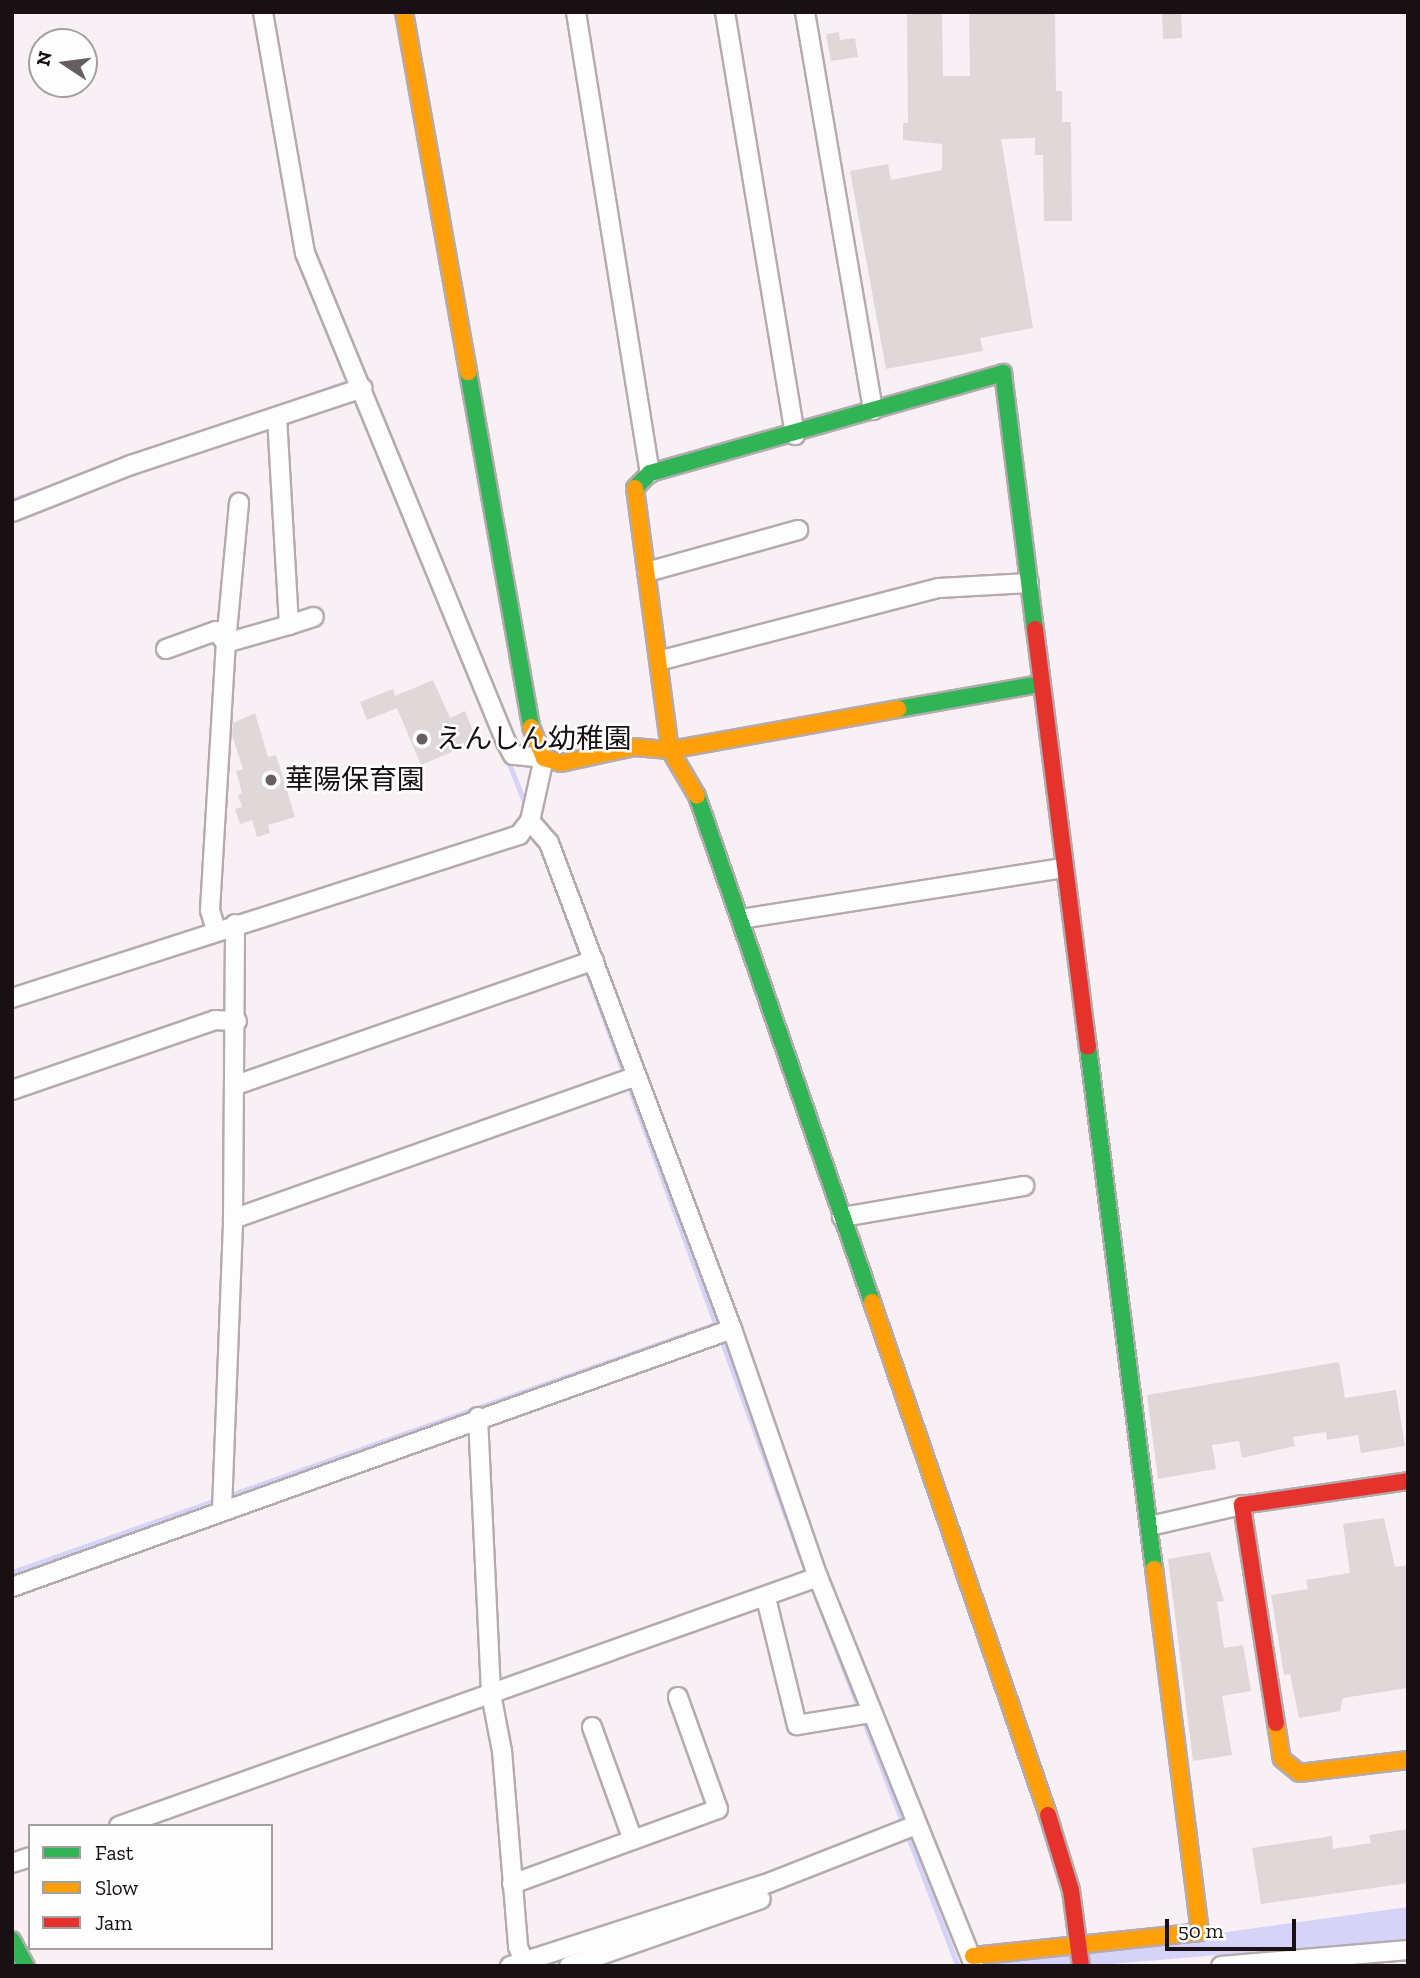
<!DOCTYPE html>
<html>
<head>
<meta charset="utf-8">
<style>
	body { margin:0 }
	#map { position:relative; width:1420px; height:1978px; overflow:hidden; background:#f8f0f4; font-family:"Zilla Slab","Noto Sans JP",serif }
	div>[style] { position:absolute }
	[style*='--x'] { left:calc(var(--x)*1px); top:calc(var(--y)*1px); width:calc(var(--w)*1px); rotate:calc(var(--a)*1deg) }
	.water>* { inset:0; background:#d6d3f8 }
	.stream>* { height:5px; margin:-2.5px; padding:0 2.5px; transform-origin:2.5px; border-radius:2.5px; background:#d6d3f8 }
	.building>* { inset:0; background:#e0d7d9 }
	.roads { filter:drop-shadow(2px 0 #b4abaf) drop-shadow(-2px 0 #b4abaf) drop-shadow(0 2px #b4abaf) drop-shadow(0 -2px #b4abaf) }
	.street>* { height:18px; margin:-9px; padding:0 9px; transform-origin:9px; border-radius:9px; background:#fefdfd }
	.fast>* { height:16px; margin:-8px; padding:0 8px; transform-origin:8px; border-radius:8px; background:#30b455 }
	.slow>* { height:16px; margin:-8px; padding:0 8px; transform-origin:8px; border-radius:8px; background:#ff9f0a }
	.jam>* { height:16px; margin:-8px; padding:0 8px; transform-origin:8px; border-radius:8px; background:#e5322d }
	.dots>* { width:19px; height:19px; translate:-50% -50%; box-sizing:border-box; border:4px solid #fefefe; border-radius:50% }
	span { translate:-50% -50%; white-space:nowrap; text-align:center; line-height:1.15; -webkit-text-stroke:5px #fefefe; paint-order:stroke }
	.poi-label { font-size:28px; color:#191014 }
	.left { translate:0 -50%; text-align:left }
	.frame { position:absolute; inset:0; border:14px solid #191014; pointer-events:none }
	.legend { position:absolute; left:28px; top:1824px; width:245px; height:126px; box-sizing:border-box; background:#fefefe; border:2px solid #a29fa0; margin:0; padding:9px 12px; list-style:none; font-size:21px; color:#191014 }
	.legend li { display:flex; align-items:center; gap:14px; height:35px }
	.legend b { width:35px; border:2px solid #a29fa0 }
	.north { position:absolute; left:28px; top:28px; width:70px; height:70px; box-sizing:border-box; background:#fefefe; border:2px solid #a29fa0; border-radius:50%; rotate:283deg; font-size:19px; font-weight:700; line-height:28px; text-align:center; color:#191014 }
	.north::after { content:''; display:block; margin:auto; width:24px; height:32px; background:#675e62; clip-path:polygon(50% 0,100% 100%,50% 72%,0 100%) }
	.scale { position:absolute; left:1165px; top:1919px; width:131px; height:32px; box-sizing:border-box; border:4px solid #191014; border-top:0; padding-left:9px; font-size:21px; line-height:24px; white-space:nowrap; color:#191014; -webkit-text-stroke:5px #fefefe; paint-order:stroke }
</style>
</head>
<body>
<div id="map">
	<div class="water">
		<i style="clip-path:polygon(1408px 1907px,1408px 1939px,1088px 1966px,981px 1966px)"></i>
	</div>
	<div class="stream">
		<i style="--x:243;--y:419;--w:117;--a:-19.5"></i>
		<i style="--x:12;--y:500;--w:68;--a:-19"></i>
		<i style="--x:506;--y:756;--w:57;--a:68.4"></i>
		<i style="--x:539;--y:841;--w:755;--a:69.93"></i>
		<i style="--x:798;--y:1550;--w:446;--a:69"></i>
		<i style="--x:12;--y:1572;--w:749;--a:-19.43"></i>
	</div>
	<div class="building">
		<i style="clip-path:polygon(969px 12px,1055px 12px,1056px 91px,1062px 91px,1062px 122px,1071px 122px,1072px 221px,1044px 221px,1043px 155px,1035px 155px,1035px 138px,1001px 139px,1033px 328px,980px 338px,983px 351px,886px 369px,850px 171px,888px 164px,891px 180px,942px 170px,942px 144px,903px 140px,903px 123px,908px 123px,907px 13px,942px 13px,943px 76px,970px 76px)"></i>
		<i style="clip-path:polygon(1162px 12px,1181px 12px,1182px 38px,1163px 39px)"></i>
		<i style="clip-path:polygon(839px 32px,840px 40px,855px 38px,858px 57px,831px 61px,826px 34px)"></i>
		<i style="clip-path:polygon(433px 680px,450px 718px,465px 711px,477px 741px,421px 765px,397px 708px,367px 720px,360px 702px,393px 689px,395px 696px)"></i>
		<i style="clip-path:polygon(255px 713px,268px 757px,276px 755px,295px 817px,268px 825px,270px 833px,257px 837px,252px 820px,240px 824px,235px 809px,242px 807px,238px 795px,242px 793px,236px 771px,243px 769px,232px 735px,233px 723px)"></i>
		<i style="clip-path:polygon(1339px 1362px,1345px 1398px,1396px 1390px,1405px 1446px,1361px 1453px,1358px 1435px,1327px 1440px,1326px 1432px,1293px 1437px,1295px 1446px,1242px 1458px,1239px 1441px,1212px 1445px,1216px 1469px,1158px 1479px,1147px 1395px)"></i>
		<i style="clip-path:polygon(1384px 1518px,1395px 1567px,1408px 1565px,1408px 1688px,1343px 1698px,1340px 1711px,1299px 1718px,1290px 1674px,1284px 1675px,1271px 1595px,1308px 1589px,1306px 1580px,1350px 1573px,1343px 1524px)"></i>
		<i style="clip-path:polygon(1210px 1552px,1224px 1601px,1217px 1602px,1224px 1648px,1243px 1645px,1251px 1691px,1222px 1696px,1232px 1755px,1193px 1761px,1168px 1559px)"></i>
		<i style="clip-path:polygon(1408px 1829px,1408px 1883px,1261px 1904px,1252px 1848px,1332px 1836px,1333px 1849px,1371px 1843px,1369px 1835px)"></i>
	</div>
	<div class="roads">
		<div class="street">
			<i style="--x:576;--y:12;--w:467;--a:80.9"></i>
			<i style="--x:725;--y:12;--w:429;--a:80.6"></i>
			<i style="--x:805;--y:12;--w:404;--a:80.3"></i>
			<i style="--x:12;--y:512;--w:128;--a:-21.6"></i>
			<i style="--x:131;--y:465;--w:244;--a:-18.4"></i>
			<i style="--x:647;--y:572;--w:157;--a:-15.5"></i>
			<i style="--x:289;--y:625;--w:26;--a:-18"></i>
			<i style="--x:226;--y:643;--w:141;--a:-84.7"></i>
			<i style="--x:166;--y:649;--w:53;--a:-19.8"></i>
			<i style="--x:216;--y:631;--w:16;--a:50"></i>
			<i style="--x:662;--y:660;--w:286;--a:-14.6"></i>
			<i style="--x:939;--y:588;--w:90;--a:-3.2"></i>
			<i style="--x:530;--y:821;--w:29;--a:49"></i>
			<i style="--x:549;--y:843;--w:519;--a:69.37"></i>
			<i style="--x:732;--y:1329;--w:262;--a:70.9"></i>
			<i style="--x:818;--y:1577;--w:419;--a:68.1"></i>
			<i style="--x:741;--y:919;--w:325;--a:-9"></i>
			<i style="--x:216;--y:930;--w:21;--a:-107"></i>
			<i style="--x:210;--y:910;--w:267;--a:-86.6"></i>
			<i style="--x:226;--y:643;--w:66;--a:-15.9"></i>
			<i style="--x:289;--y:625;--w:208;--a:-93.3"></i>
			<i style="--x:12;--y:998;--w:533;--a:-17.82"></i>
			<i style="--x:519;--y:835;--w:18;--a:-52"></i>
			<i style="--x:530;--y:821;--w:65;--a:-77.5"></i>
			<i style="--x:544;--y:758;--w:31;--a:-174"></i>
			<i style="--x:513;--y:755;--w:15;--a:-118"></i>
			<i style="--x:506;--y:742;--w:529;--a:-112.34"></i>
			<i style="--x:305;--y:253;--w:245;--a:-99.9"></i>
			<i style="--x:236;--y:1085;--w:379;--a:-19.2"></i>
			<i style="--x:12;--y:1090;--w:215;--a:-19"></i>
			<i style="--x:215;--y:1020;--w:22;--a:3"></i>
			<i style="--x:842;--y:1217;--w:185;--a:-9.7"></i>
			<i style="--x:233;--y:1219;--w:428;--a:-19.5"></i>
			<i style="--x:478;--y:1417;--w:277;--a:87.3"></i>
			<i style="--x:491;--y:1694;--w:58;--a:79.1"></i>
			<i style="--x:502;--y:1751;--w:197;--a:85.3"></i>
			<i style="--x:518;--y:1947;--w:21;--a:67"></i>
			<i style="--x:222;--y:1510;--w:291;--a:-87.8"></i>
			<i style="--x:233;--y:1219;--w:295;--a:-89.6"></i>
			<i style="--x:1150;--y:1526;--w:94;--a:-12.9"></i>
			<i style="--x:12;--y:1587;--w:765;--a:-19.71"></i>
			<i style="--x:766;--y:1598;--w:131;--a:76.3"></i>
			<i style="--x:797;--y:1725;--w:76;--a:-9.1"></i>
			<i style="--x:592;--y:1727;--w:120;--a:70.1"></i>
			<i style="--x:119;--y:1826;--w:742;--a:-19.61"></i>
			<i style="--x:12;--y:1863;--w:19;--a:-18"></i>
			<i style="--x:512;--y:1884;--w:219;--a:-20"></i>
			<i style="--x:718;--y:1809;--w:119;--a:-109.7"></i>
			<i style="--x:510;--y:1966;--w:266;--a:-17.8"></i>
			<i style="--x:763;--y:1885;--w:164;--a:-21.4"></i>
			<i style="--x:569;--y:1966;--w:203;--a:-19.2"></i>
			<i style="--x:1221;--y:1966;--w:188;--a:-4.9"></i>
		</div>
		<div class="fast">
			<i style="--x:468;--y:372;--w:361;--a:79.9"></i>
			<i style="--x:635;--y:488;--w:21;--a:-45"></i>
			<i style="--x:650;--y:473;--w:367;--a:-15.8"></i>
			<i style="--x:1003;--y:373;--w:258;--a:82.9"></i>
			<i style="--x:898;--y:709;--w:144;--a:-10"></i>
			<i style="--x:697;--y:796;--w:535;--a:70.92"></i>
			<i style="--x:1088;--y:1047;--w:526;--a:82.79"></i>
			<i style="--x:12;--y:1940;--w:30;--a:62"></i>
		</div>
		<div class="slow">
			<i style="--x:404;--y:12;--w:366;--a:79.9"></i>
			<i style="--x:635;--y:488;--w:264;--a:82.4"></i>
			<i style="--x:670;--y:750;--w:53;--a:59.6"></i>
			<i style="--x:531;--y:727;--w:34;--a:67"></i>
			<i style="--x:544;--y:758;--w:18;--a:16"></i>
			<i style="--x:561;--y:763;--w:75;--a:-12.4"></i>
			<i style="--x:634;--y:747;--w:36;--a:5"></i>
			<i style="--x:670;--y:750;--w:232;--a:-10.2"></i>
			<i style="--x:872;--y:1302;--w:542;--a:71.06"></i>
			<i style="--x:1276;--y:1723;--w:36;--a:81"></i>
			<i style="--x:1282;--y:1759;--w:22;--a:39"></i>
			<i style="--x:1299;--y:1773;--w:110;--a:-6.8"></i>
			<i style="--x:973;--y:1956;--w:228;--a:-6"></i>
			<i style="--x:1200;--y:1932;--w:366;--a:-97.2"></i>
		</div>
		<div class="jam">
			<i style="--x:1035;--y:629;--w:421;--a:82.8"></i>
			<i style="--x:1276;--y:1723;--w:221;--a:-98.9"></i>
			<i style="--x:1242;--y:1505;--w:168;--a:-8.2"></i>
			<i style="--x:1048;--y:1815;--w:78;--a:73"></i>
			<i style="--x:1071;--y:1890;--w:77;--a:82.5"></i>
		</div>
	</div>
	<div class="dots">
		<i style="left:422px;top:739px;background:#675e62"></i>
		<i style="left:271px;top:780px;background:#675e62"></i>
	</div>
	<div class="poi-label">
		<span class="left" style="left:436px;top:739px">えんしん幼稚園</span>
		<span class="left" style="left:285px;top:780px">華陽保育園</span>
	</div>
	<div class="frame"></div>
	<ul class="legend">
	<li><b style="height:9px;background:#30b455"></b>Fast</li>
	<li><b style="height:9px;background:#ff9f0a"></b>Slow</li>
	<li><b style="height:9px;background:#e5322d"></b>Jam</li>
	</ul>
	<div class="north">N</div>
	<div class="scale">50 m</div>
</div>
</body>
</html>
